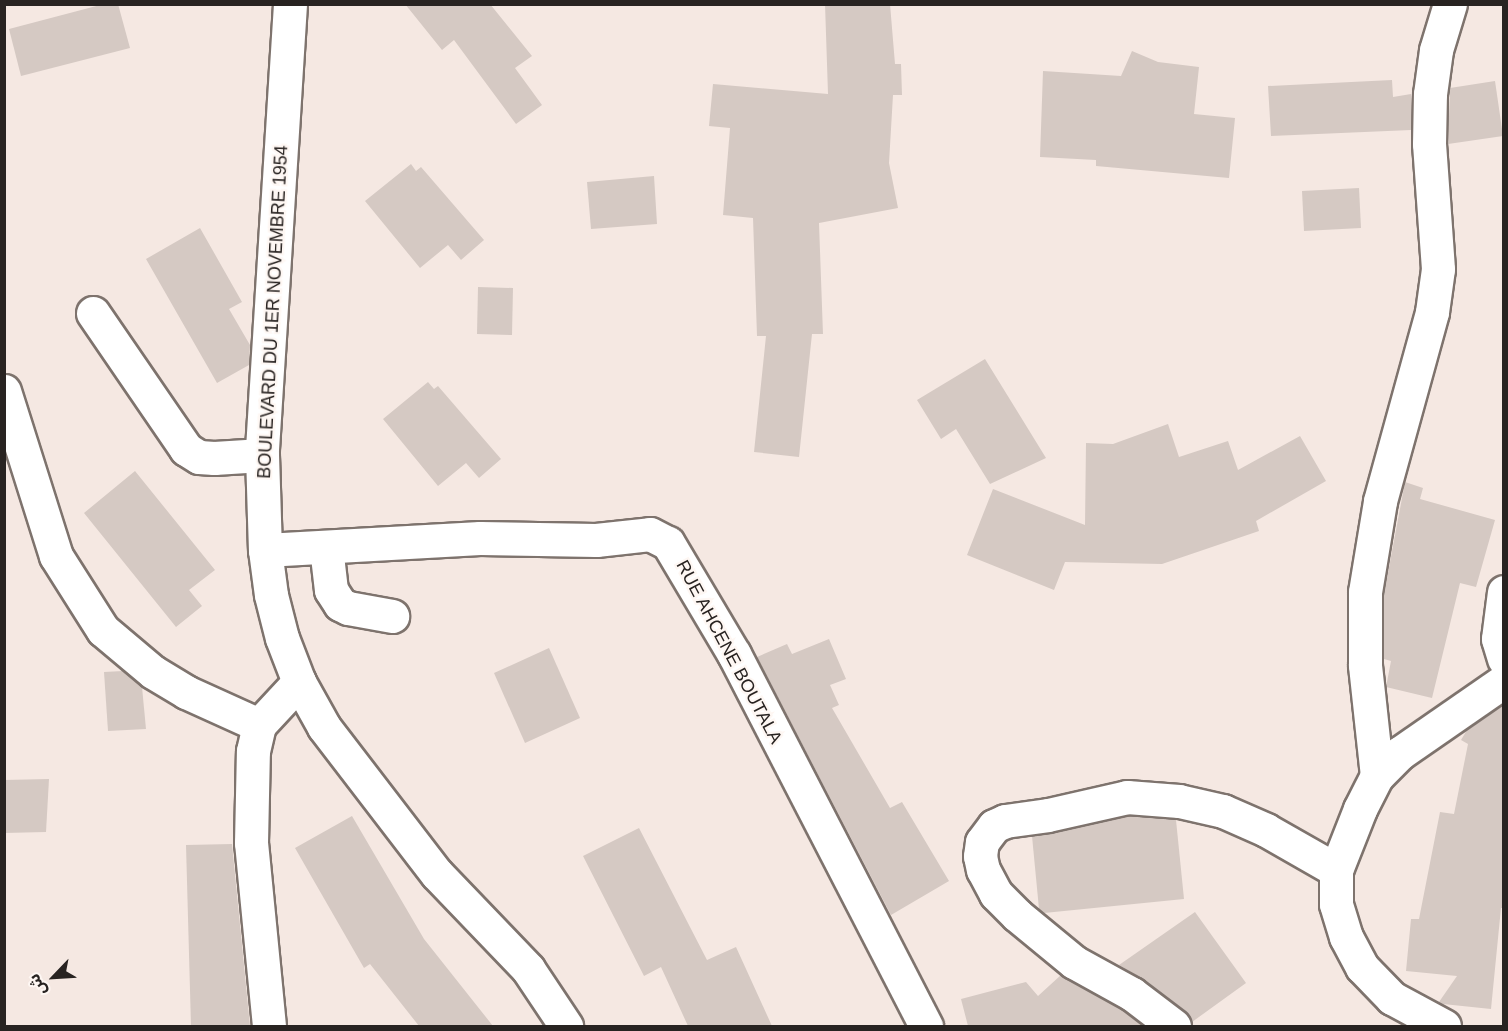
<!DOCTYPE html>
<html>
<head>
<meta charset="utf-8">
<style>
	body { margin:0 }
	#map { position:relative; width:1508px; height:1031px; overflow:hidden; background:#f5e8e2; font-family:Arial,"Noto Sans Arabic",sans-serif }
	div>[style] { position:absolute }
	[style*='--x'] { left:calc(var(--x)*1px); top:calc(var(--y)*1px); width:calc(var(--w)*1px); rotate:calc(var(--a)*1deg) }
	.building>* { inset:0; background:#d5c9c3 }
	.roads { filter:drop-shadow(2px 0 #7e736d) drop-shadow(-2px 0 #7e736d) drop-shadow(0 2px #7e736d) drop-shadow(0 -2px #7e736d) }
	.minor>* { height:33px; margin:-16.5px; padding:0 16.5px; transform-origin:16.5px; border-radius:16.5px; background:#fff }
	.major>* { height:33px; margin:-16.5px; padding:0 16.5px; transform-origin:16.5px; border-radius:16.5px; background:#fff }
	span { translate:-50% -50%; white-space:nowrap; text-align:center; line-height:1.15; -webkit-text-stroke:4.5px #fef7f3; paint-order:stroke }
	.street-label { font-size:18px; color:#282321 }
	.frame { position:absolute; inset:0; border:6px solid #282321; pointer-events:none }
	.north { position:absolute; left:24px; top:947px; width:60px; height:60px; -webkit-text-stroke:4px #fef7f3; paint-order:stroke; rotate:245deg; font-size:16px; font-weight:700; line-height:24px; text-align:center; color:#282321 }
	.north::after { content:''; display:block; margin:auto; width:21px; height:27px; background:#282321; clip-path:polygon(50% 0,100% 100%,50% 72%,0 100%) }
</style>
</head>
<body>
<div id="map">
	<div class="building">
		<i style="clip-path:polygon(104px 4px,118px 4px,130px 48px,21px 76px,9px 29px)"></i>
		<i style="clip-path:polygon(405px 4px,490px 4px,532px 56px,515px 68px,542px 105px,516px 124px,454px 40px,442px 50px)"></i>
		<i style="clip-path:polygon(825px 4px,890px 4px,895px 64px,901px 64px,902px 95px,893px 95px,889px 163px,898px 208px,819px 223px,823px 334px,812px 334px,799px 457px,754px 452px,766px 336px,757px 336px,753px 218px,723px 215px,730px 128px,709px 126px,713px 84px,828px 94px)"></i>
		<i style="clip-path:polygon(1132px 51px,1158px 62px,1199px 67px,1194px 114px,1235px 118px,1229px 178px,1096px 166px,1096px 160px,1040px 157px,1043px 71px,1121px 76px)"></i>
		<i style="clip-path:polygon(1392px 80px,1393px 97px,1411px 94px,1411px 130px,1271px 136px,1268px 86px)"></i>
		<i style="clip-path:polygon(1495px 81px,1503px 136px,1448px 144px,1450px 88px)"></i>
		<i style="clip-path:polygon(411px 164px,416px 171px,421px 167px,484px 240px,461px 260px,448px 245px,420px 268px,365px 201px)"></i>
		<i style="clip-path:polygon(654px 176px,657px 224px,591px 229px,587px 182px)"></i>
		<i style="clip-path:polygon(1359px 188px,1361px 228px,1304px 231px,1302px 191px)"></i>
		<i style="clip-path:polygon(200px 228px,242px 302px,229px 309px,250px 345px,249px 365px,217px 383px,146px 259px)"></i>
		<i style="clip-path:polygon(478px 287px,513px 288px,512px 335px,477px 334px)"></i>
		<i style="clip-path:polygon(985px 359px,1046px 458px,990px 484px,956px 429px,941px 439px,917px 400px)"></i>
		<i style="clip-path:polygon(428px 382px,434px 389px,438px 386px,501px 459px,479px 478px,466px 463px,438px 486px,383px 419px)"></i>
		<i style="clip-path:polygon(1168px 424px,1179px 457px,1228px 441px,1238px 470px,1300px 436px,1326px 481px,1256px 521px,1259px 531px,1162px 564px,1065px 562px,1054px 590px,967px 555px,993px 489px,1085px 525px,1086px 443px,1113px 444px)"></i>
		<i style="clip-path:polygon(135px 471px,215px 570px,189px 590px,202px 606px,176px 627px,84px 513px)"></i>
		<i style="clip-path:polygon(1405px 482px,1423px 488px,1420px 499px,1495px 520px,1476px 587px,1460px 583px,1432px 698px,1386px 687px,1391px 661px,1384px 659px,1384px 594px)"></i>
		<i style="clip-path:polygon(829px 639px,846px 679px,830px 685px,839px 705px,832px 708px,890px 808px,902px 802px,949px 881px,891px 915px,757px 657px,787px 644px,792px 654px)"></i>
		<i style="clip-path:polygon(549px 648px,580px 718px,525px 743px,494px 673px)"></i>
		<i style="clip-path:polygon(123px 671px,142px 687px,146px 729px,108px 731px,104px 672px)"></i>
		<i style="clip-path:polygon(1503px 704px,1503px 908px,1501px 908px,1491px 1009px,1443px 1004px,1439px 1002px,1457px 976px,1406px 971px,1411px 919px,1419px 919px,1440px 812px,1454px 814px,1468px 744px,1461px 740px,1467px 730px)"></i>
		<i style="clip-path:polygon(49px 779px,46px 832px,4px 833px,4px 780px)"></i>
		<i style="clip-path:polygon(352px 816px,424px 939px,493px 1026px,419px 1026px,370px 964px,364px 968px,295px 848px)"></i>
		<i style="clip-path:polygon(1128px 816px,1176px 820px,1184px 899px,1044px 913px,1039px 909px,1032px 836px)"></i>
		<i style="clip-path:polygon(639px 828px,707px 960px,736px 947px,772px 1026px,688px 1026px,661px 967px,644px 976px,583px 856px)"></i>
		<i style="clip-path:polygon(232px 844px,250px 1026px,191px 1026px,186px 845px)"></i>
		<i style="clip-path:polygon(1195px 912px,1246px 983px,1192px 1022px,1185px 1011px,1143px 979px,1119px 965px)"></i>
		<i style="clip-path:polygon(1061px 975px,1122px 1010px,1144px 1026px,968px 1026px,961px 999px,1026px 982px,1038px 996px)"></i>
	</div>
	<div class="roads">
		<div class="minor">
			<i style="--x:93;--y:313;--w:165;--a:55.6"></i>
			<i style="--x:186;--y:449;--w:15;--a:32"></i>
			<i style="--x:199;--y:457;--w:15;--a:4"></i>
			<i style="--x:214;--y:458;--w:48;--a:-3.6"></i>
			<i style="--x:4;--y:391;--w:173;--a:72.5"></i>
			<i style="--x:56;--y:556;--w:88;--a:57.6"></i>
			<i style="--x:103;--y:630;--w:65;--a:40"></i>
			<i style="--x:153;--y:672;--w:39;--a:31"></i>
			<i style="--x:186;--y:692;--w:80;--a:24.3"></i>
			<i style="--x:326;--y:547;--w:43;--a:83.4"></i>
			<i style="--x:331;--y:590;--w:17;--a:57"></i>
			<i style="--x:340;--y:604;--w:9;--a:27"></i>
			<i style="--x:348;--y:608;--w:45;--a:10.3"></i>
			<i style="--x:265;--y:550;--w:215;--a:-3.2"></i>
			<i style="--x:480;--y:538;--w:116;--a:1"></i>
			<i style="--x:596;--y:540;--w:54;--a:-6.3"></i>
			<i style="--x:650;--y:534;--w:20;--a:27"></i>
			<i style="--x:668;--y:543;--w:129;--a:59.3"></i>
			<i style="--x:734;--y:654;--w:419;--a:62.7"></i>
			<i style="--x:1504;--y:592;--w:47;--a:97.3"></i>
			<i style="--x:1498;--y:639;--w:21;--a:73"></i>
			<i style="--x:1377;--y:776;--w:112;--a:-96.2"></i>
			<i style="--x:1365;--y:665;--w:73;--a:-90"></i>
			<i style="--x:1365;--y:592;--w:92;--a:-80.6"></i>
			<i style="--x:1380;--y:501;--w:196;--a:-74.6"></i>
			<i style="--x:1432;--y:312;--w:43;--a:-82.1"></i>
			<i style="--x:1438;--y:269;--w:125;--a:-94.1"></i>
			<i style="--x:1429;--y:144;--w:50;--a:-88.9"></i>
			<i style="--x:1430;--y:94;--w:44;--a:-82.2"></i>
			<i style="--x:1436;--y:50;--w:48;--a:-73.1"></i>
			<i style="--x:269;--y:1026;--w:184;--a:-95.6"></i>
			<i style="--x:251;--y:843;--w:92;--a:-88.8"></i>
			<i style="--x:253;--y:751;--w:27;--a:-77"></i>
			<i style="--x:259;--y:725;--w:59;--a:-47.1"></i>
			<i style="--x:1174;--y:1026;--w:53;--a:-142.7"></i>
			<i style="--x:1132;--y:994;--w:66;--a:-151.1"></i>
			<i style="--x:1074;--y:962;--w:74;--a:-140.5"></i>
			<i style="--x:1017;--y:915;--w:30;--a:-135"></i>
			<i style="--x:996;--y:894;--w:27;--a:-118"></i>
			<i style="--x:983;--y:870;--w:14;--a:-102"></i>
			<i style="--x:980;--y:856;--w:14;--a:-82"></i>
			<i style="--x:982;--y:842;--w:20;--a:-53"></i>
			<i style="--x:994;--y:826;--w:12;--a:-24"></i>
			<i style="--x:1005;--y:821;--w:43;--a:-7.9"></i>
			<i style="--x:1048;--y:815;--w:81;--a:-12.8"></i>
			<i style="--x:1127;--y:797;--w:52;--a:4.4"></i>
			<i style="--x:1179;--y:801;--w:45;--a:12.8"></i>
			<i style="--x:1223;--y:811;--w:47;--a:23.8"></i>
			<i style="--x:1266;--y:830;--w:81;--a:29.7"></i>
			<i style="--x:1444;--y:1026;--w:59;--a:-151.7"></i>
			<i style="--x:1392;--y:998;--w:43;--a:-134.1"></i>
			<i style="--x:1362;--y:967;--w:34;--a:-118"></i>
			<i style="--x:1346;--y:937;--w:34;--a:-107"></i>
			<i style="--x:1336;--y:904;--w:34;--a:-90"></i>
			<i style="--x:1336;--y:870;--w:66;--a:-68.5"></i>
			<i style="--x:1360;--y:809;--w:37;--a:-63"></i>
			<i style="--x:1377;--y:776;--w:33;--a:-45"></i>
			<i style="--x:1400;--y:753;--w:126;--a:-34.7"></i>
		</div>
		<div class="major">
			<i style="--x:290;--y:4;--w:452;--a:93.6"></i>
			<i style="--x:262;--y:455;--w:95;--a:88.2"></i>
			<i style="--x:265;--y:550;--w:45;--a:82.4"></i>
			<i style="--x:271;--y:595;--w:44;--a:75.7"></i>
			<i style="--x:282;--y:638;--w:47;--a:68.9"></i>
			<i style="--x:299;--y:682;--w:51;--a:60.9"></i>
			<i style="--x:324;--y:727;--w:185;--a:52.5"></i>
			<i style="--x:437;--y:874;--w:132;--a:46.2"></i>
			<i style="--x:528;--y:969;--w:69;--a:56.3"></i>
		</div>
	</div>
	<div class="street-label">
		<span style="left:273px;top:312px;rotate:-87deg">BOULEVARD DU 1ER NOVEMBRE 1954</span>
		<span style="left:729px;top:652px;rotate:62deg">RUE AHCENE BOUTALA</span>
	</div>
	<div class="frame"></div>
	<div class="north">ش</div>
</div>
</body>
</html>
